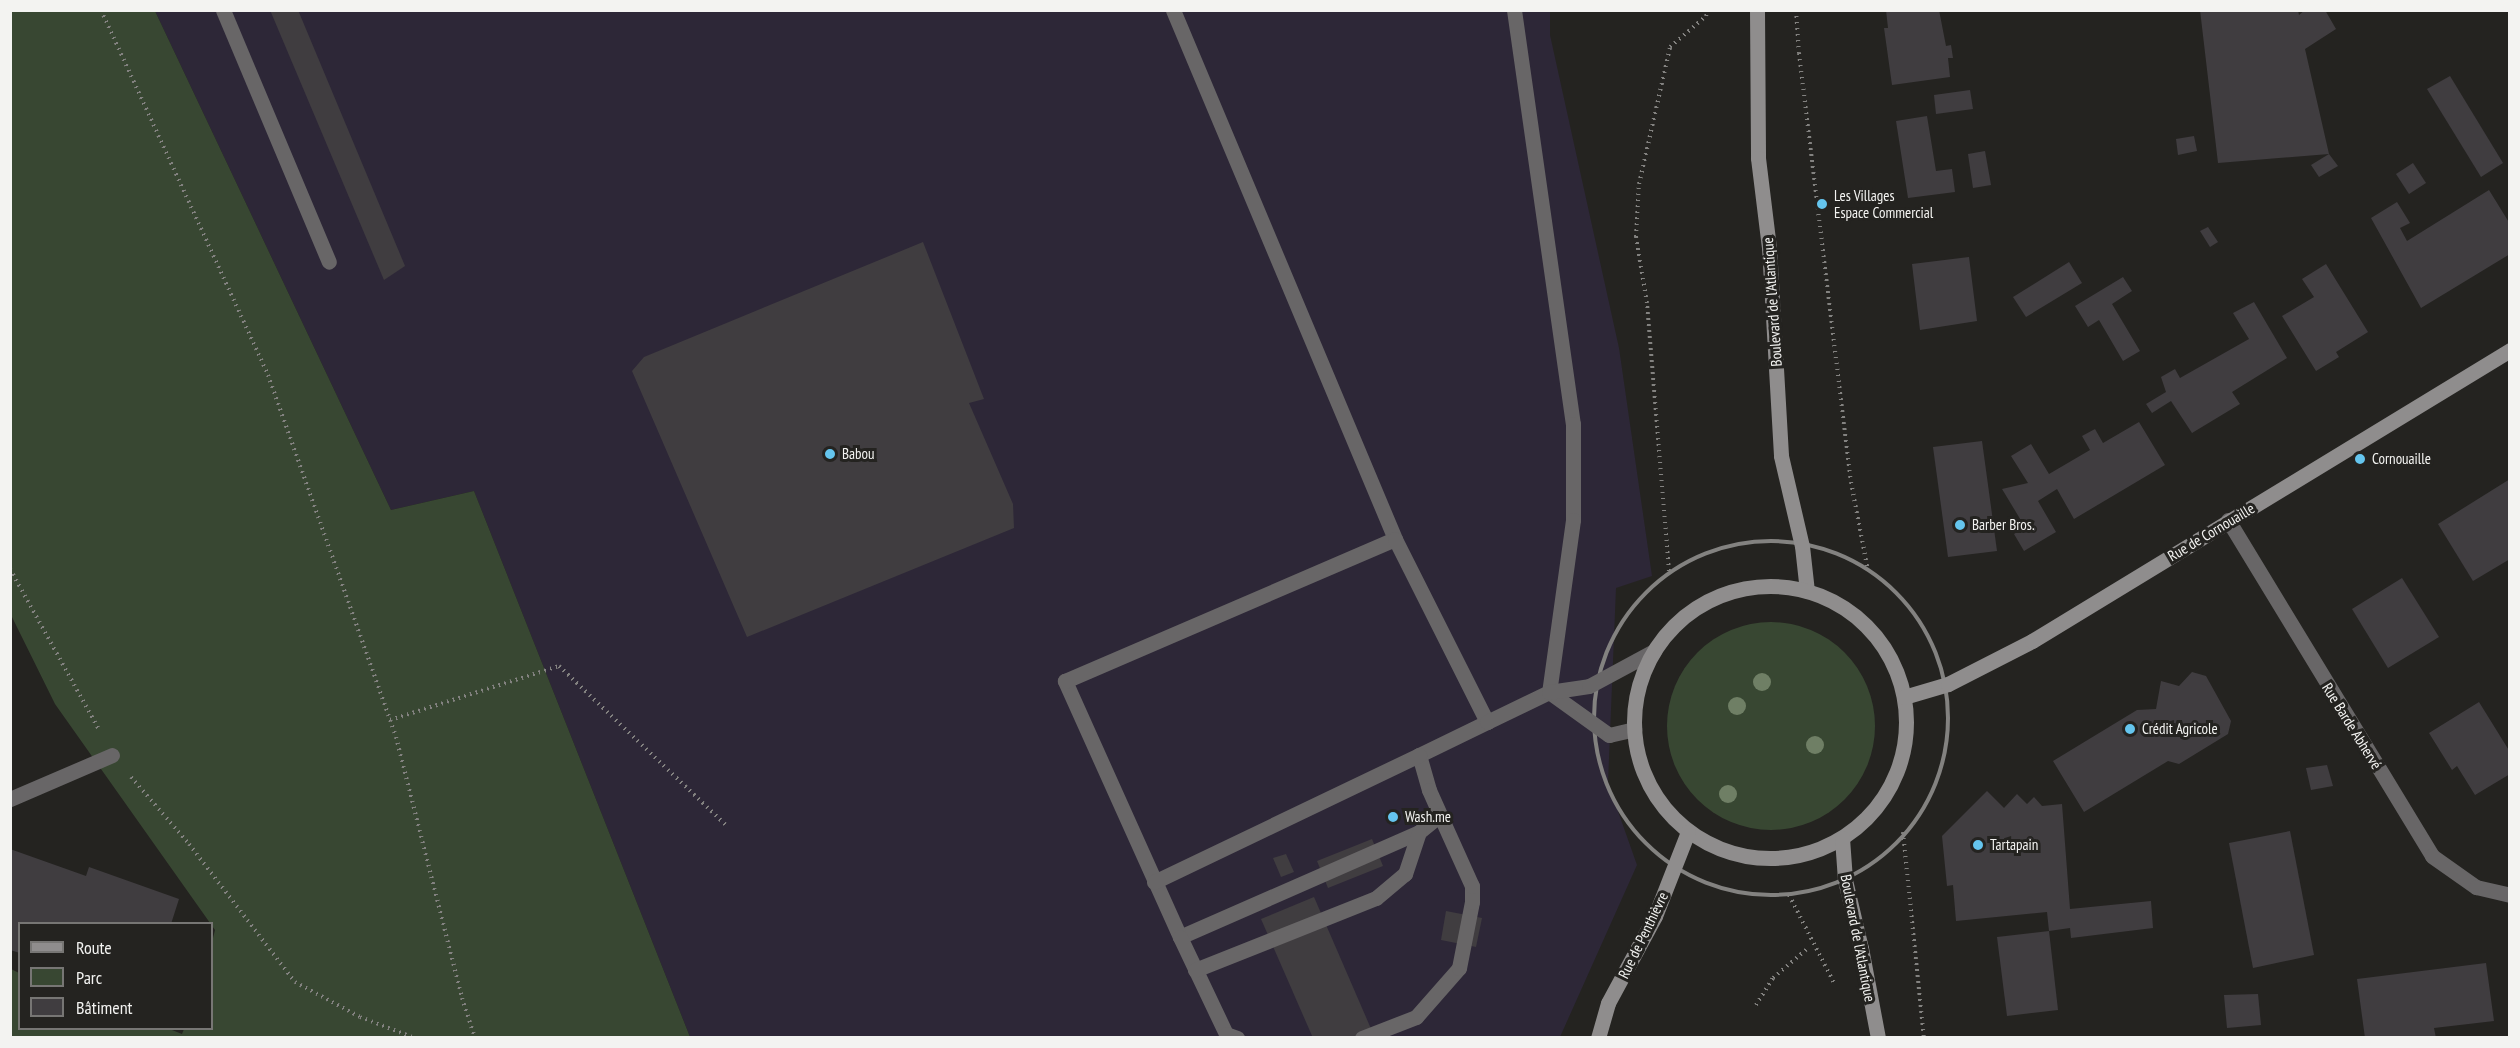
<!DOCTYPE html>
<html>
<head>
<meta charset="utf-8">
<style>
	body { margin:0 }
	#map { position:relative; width:2520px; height:1048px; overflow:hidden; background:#242320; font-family:"PT Sans Narrow",sans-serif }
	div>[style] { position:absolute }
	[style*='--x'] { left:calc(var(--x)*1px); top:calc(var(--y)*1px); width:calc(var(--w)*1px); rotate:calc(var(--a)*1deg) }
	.commercial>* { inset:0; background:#2d2737 }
	.green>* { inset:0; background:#384732 }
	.round { border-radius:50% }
	.building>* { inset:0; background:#403d40 }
	.path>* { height:4px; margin-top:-2px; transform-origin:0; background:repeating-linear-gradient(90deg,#838280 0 1.5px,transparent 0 6px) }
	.path>.ring { margin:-2px; padding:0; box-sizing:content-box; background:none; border:4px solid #838280; border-radius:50% }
	.lane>* { height:15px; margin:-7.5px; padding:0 7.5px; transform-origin:7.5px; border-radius:7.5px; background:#686667 }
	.street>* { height:15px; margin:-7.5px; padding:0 7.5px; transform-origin:7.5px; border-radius:7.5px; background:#686667 }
	.secondary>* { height:15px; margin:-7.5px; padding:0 7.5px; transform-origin:7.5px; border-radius:7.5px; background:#8f8d8d }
	.secondary>.ring { margin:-7.5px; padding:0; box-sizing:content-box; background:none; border:15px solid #8f8d8d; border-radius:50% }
	.trees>* { width:18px; height:18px; margin:-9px; border-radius:50%; background:#6f7f65 }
	.dots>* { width:16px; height:16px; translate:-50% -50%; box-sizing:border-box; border:3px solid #242320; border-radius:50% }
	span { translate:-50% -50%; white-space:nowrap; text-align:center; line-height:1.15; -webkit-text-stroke:6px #242320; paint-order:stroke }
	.poi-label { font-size:15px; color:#f3f3f1 }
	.left { translate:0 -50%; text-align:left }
	.street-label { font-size:15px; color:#f3f3f1 }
	.frame { position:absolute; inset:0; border:12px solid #f3f3f1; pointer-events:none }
	.legend { position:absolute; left:18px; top:922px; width:195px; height:108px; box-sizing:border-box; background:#242320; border:2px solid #777674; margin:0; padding:8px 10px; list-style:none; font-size:18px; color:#f3f3f1 }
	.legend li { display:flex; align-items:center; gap:12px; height:30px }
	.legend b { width:30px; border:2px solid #777674 }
</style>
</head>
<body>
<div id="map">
	<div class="commercial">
		<i style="clip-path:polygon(155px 11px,1550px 11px,1550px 35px,1619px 348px,1652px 576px,1616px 588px,1608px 783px,1637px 865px,1560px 1037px,690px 1037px,474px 491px,391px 510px)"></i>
	</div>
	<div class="green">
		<i style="clip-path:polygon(11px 11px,155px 11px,391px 510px,474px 491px,690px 1037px,11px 1037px,11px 969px,19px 973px,20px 1028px,167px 1028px,182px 1034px,184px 1029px,212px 1028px,212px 942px,215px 930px,55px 704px,11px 615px)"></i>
		<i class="round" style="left:1667px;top:622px;width:208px;height:208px"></i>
	</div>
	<div class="building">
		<i style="clip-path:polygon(270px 10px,298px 10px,405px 266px,384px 280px)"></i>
		<i style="clip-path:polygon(1886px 10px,1939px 10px,1946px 46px,1951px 45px,1953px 58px,1948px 58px,1950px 77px,1892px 85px,1884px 28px,1888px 28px)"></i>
		<i style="clip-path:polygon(2200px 10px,2298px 10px,2299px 15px,2305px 10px,2325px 10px,2336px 29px,2305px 49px,2329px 154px,2218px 163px)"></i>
		<i style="clip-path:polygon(2450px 76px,2503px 163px,2481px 177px,2427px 89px)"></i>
		<i style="clip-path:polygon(1970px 90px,1973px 109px,1936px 114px,1934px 95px)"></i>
		<i style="clip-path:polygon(1927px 116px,1936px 171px,1952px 169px,1955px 192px,1908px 198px,1896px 121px)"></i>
		<i style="clip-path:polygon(2194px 136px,2197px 151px,2178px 155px,2176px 139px)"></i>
		<i style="clip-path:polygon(1985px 151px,1991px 185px,1973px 188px,1968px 154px)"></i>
		<i style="clip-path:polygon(2329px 154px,2338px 166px,2319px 177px,2311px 165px)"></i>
		<i style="clip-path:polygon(2413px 163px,2426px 183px,2409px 194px,2396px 174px)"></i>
		<i style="clip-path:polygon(2489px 190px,2510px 224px,2510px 254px,2421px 308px,2371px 218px,2397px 202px,2410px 223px,2400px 228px,2407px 241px)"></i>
		<i style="clip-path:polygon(2208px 227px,2218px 242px,2210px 247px,2200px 231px)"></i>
		<i style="clip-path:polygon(923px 242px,984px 399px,969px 403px,1013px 504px,1014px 528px,747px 637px,632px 371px,644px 357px)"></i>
		<i style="clip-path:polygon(1969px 257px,1977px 321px,1920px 330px,1912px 264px)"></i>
		<i style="clip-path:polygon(2069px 262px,2082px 283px,2026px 317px,2013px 297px)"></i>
		<i style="clip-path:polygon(2326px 264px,2368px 332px,2336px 352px,2339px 357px,2316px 371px,2282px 316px,2314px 297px,2302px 279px)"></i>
		<i style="clip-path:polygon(2123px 277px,2132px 291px,2112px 304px,2140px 351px,2123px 361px,2099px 320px,2088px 327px,2075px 306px)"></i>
		<i style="clip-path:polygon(2254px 302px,2287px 358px,2232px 392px,2240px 404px,2192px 433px,2171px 401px,2152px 413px,2146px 404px,2166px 392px,2161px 377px,2175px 369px,2180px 378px,2249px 339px,2233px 313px)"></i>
		<i style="clip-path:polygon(2139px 422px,2165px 465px,2074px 519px,2057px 489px,2038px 501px,2056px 532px,2024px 551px,2014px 534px,2025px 527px,2002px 489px,2028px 483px,2011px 456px,2031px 444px,2049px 474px,2090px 450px,2082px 436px,2095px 429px,2103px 443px)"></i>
		<i style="clip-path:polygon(1982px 441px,1997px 551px,1948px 557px,1933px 447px)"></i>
		<i style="clip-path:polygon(2510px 479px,2510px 559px,2473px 581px,2438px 524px)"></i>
		<i style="clip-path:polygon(2402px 578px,2439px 637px,2388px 668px,2352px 609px)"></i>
		<i style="clip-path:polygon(2192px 672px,2206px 676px,2231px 721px,2228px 734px,2179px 764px,2168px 761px,2084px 812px,2053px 761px,2137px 710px,2156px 709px,2161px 681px,2179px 686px)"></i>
		<i style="clip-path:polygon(2479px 702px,2510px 752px,2510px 774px,2475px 795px,2457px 766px,2452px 770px,2429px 733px)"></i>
		<i style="clip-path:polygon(2327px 765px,2333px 786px,2311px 790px,2306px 768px)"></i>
		<i style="clip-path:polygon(1987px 791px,2004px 808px,2017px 794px,2027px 804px,2034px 797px,2042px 806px,2062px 804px,2070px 909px,2151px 901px,2153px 928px,2071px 938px,2070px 928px,2049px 931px,2047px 912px,1956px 921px,1953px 885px,1947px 886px,1942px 836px)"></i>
		<i style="clip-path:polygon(2290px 831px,2314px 955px,2253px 968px,2229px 843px)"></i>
		<i style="clip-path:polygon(1372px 839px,1383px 866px,1328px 888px,1317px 861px)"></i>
		<i style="clip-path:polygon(10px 849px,86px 876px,89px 867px,179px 899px,171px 924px,20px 924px,20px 953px,10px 950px)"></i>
		<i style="clip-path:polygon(1286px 854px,1294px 872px,1281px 877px,1273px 858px)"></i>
		<i style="clip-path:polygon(1314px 897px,1375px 1038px,1313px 1038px,1261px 919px)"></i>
		<i style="clip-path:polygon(1446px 911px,1482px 918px,1476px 947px,1441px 940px)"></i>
		<i style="clip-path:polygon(2049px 931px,2058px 1010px,2007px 1016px,1997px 937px)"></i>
		<i style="clip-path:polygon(2486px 963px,2494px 1021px,2434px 1028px,2436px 1038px,2365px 1038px,2357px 979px)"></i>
		<i style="clip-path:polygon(2258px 994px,2261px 1025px,2227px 1028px,2224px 995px)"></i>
	</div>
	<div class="path">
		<i style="--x:101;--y:10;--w:401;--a:65.4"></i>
		<i style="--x:268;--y:375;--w:384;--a:70.5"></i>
		<i style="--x:396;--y:737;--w:269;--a:75.8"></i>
		<i style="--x:462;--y:998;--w:42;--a:72"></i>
		<i style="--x:1796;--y:10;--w:43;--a:86"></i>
		<i style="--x:1799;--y:53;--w:432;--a:83.1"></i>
		<i style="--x:1851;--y:482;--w:86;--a:79.2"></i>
		<i class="ring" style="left:1594px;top:541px;width:350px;height:350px"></i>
		<i style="--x:10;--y:569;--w:182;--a:61"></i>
		<i style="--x:1669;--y:571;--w:269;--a:-94.7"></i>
		<i style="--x:1647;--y:303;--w:67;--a:-99.5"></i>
		<i style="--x:1636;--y:237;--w:53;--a:-86.8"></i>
		<i style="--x:1639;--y:184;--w:140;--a:-77.2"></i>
		<i style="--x:1670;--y:47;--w:48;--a:-40.7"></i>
		<i style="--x:1706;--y:16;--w:6;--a:-72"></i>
		<i style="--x:390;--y:720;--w:177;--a:-17.7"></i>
		<i style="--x:559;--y:666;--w:233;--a:43.6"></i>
		<i style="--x:131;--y:777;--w:89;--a:49.1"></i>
		<i style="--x:189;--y:844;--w:174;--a:52.5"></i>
		<i style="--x:295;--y:982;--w:74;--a:28.3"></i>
		<i style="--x:360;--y:1017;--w:59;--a:20.9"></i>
		<i style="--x:1903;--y:832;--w:207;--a:84.2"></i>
		<i style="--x:1789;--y:895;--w:101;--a:62.9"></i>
		<i style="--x:1756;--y:1005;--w:32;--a:-58"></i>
		<i style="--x:1773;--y:978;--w:45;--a:-40.5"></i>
	</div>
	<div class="lane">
		<i style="--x:223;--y:10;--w:273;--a:67.2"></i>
		<i style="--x:1173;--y:10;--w:574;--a:67.23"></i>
		<i style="--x:1514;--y:10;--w:418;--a:81.9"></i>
		<i style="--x:1573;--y:424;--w:96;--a:90"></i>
		<i style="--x:1573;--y:520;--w:174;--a:97.9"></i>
		<i style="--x:1549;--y:692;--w:74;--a:35.6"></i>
		<i style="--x:1609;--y:735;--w:26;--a:-13"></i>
		<i style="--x:1487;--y:722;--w:76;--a:154.1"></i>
		<i style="--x:1419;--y:755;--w:36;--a:74"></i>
		<i style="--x:1429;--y:790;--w:27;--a:66"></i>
		<i style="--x:1440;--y:815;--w:27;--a:141"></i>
		<i style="--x:1419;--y:832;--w:261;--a:156.3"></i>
		<i style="--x:1180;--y:937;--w:281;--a:-114.2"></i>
		<i style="--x:1065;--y:681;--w:359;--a:-23.3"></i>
		<i style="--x:1395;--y:539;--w:205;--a:63.3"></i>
		<i style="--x:1487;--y:722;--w:69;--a:-25.8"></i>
		<i style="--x:1549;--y:692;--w:40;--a:-8.5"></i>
		<i style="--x:1589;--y:686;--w:74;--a:-28.3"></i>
		<i style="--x:10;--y:799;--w:111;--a:-23.3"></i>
		<i style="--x:1154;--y:882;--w:294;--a:-25.6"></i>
		<i style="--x:1180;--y:937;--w:107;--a:64.6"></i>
		<i style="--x:1226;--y:1034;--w:12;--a:20"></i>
		<i style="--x:1195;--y:970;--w:195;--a:-21.7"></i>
		<i style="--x:1376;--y:898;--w:38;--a:-40"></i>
		<i style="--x:1405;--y:874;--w:44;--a:-71.6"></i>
		<i style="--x:1362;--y:1038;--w:58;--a:-21.3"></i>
		<i style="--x:1416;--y:1017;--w:65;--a:-48.7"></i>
		<i style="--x:1459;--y:968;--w:67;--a:-78.9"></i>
		<i style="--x:1472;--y:902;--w:16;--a:-90"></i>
		<i style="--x:1472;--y:886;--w:78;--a:-114.3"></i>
	</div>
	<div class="street">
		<i style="--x:2228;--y:520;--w:393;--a:58.7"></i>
		<i style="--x:2432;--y:856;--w:54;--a:35.2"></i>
		<i style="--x:2476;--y:887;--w:35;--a:13"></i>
	</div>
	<div class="secondary">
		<i style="--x:1757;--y:10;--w:148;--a:89.6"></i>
		<i style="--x:1758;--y:158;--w:90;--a:83"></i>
		<i style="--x:1769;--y:247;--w:209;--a:86.7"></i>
		<i style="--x:1781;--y:456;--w:92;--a:76.9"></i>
		<i style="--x:1802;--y:546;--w:45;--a:83.7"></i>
		<i class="ring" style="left:1634px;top:586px;width:257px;height:257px"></i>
		<i style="--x:1904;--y:697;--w:46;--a:-16.5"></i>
		<i style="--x:1948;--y:684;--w:94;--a:-27.1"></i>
		<i style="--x:2032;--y:641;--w:560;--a:-31.33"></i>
		<i style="--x:1842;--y:838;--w:42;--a:85.9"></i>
		<i style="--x:1845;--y:880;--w:70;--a:76.8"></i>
		<i style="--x:1861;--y:948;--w:92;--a:79.3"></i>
		<i style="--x:1598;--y:1038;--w:36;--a:-74"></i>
		<i style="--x:1608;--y:1003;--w:99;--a:-61.6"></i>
		<i style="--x:1655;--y:916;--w:90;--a:-68.6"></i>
	</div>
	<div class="trees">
		<i style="left:1762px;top:682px"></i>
		<i style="left:1737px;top:706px"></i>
		<i style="left:1815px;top:745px"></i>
		<i style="left:1728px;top:794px"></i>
	</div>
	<div class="dots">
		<i style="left:1822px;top:204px;background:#65c5ee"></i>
		<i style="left:830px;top:454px;background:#65c5ee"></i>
		<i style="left:2360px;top:459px;background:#65c5ee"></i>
		<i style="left:1960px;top:525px;background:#65c5ee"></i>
		<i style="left:2130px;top:729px;background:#65c5ee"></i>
		<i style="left:1393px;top:817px;background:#65c5ee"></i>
		<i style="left:1978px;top:845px;background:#65c5ee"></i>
	</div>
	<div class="poi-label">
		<span class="left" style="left:1834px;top:204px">Les Villages<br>Espace Commercial</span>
		<span class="left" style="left:842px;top:454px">Babou</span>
		<span class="left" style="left:2372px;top:459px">Cornouaille</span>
		<span class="left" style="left:1972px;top:525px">Barber Bros.</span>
		<span class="left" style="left:2142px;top:729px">Crédit Agricole</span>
		<span class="left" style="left:1405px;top:817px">Wash.me</span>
		<span class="left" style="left:1990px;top:845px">Tartapain</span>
	</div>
	<div class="street-label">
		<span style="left:1772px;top:302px;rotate:-94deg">Boulevard de l'Atlantique</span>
		<span style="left:2211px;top:532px;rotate:-31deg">Rue de Cornouaille</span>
		<span style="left:2352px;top:726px;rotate:58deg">Rue Barde Abhervé</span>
		<span style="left:1643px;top:935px;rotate:-64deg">Rue de Penthièvre</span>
		<span style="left:1858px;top:938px;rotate:79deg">Boulevard de l'Atlantique</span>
	</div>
	<div class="frame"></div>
	<ul class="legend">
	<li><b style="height:8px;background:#8f8d8d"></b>Route</li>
	<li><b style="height:16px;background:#384732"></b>Parc</li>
	<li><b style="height:16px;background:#403d40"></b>Bâtiment</li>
	</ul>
</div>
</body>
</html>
